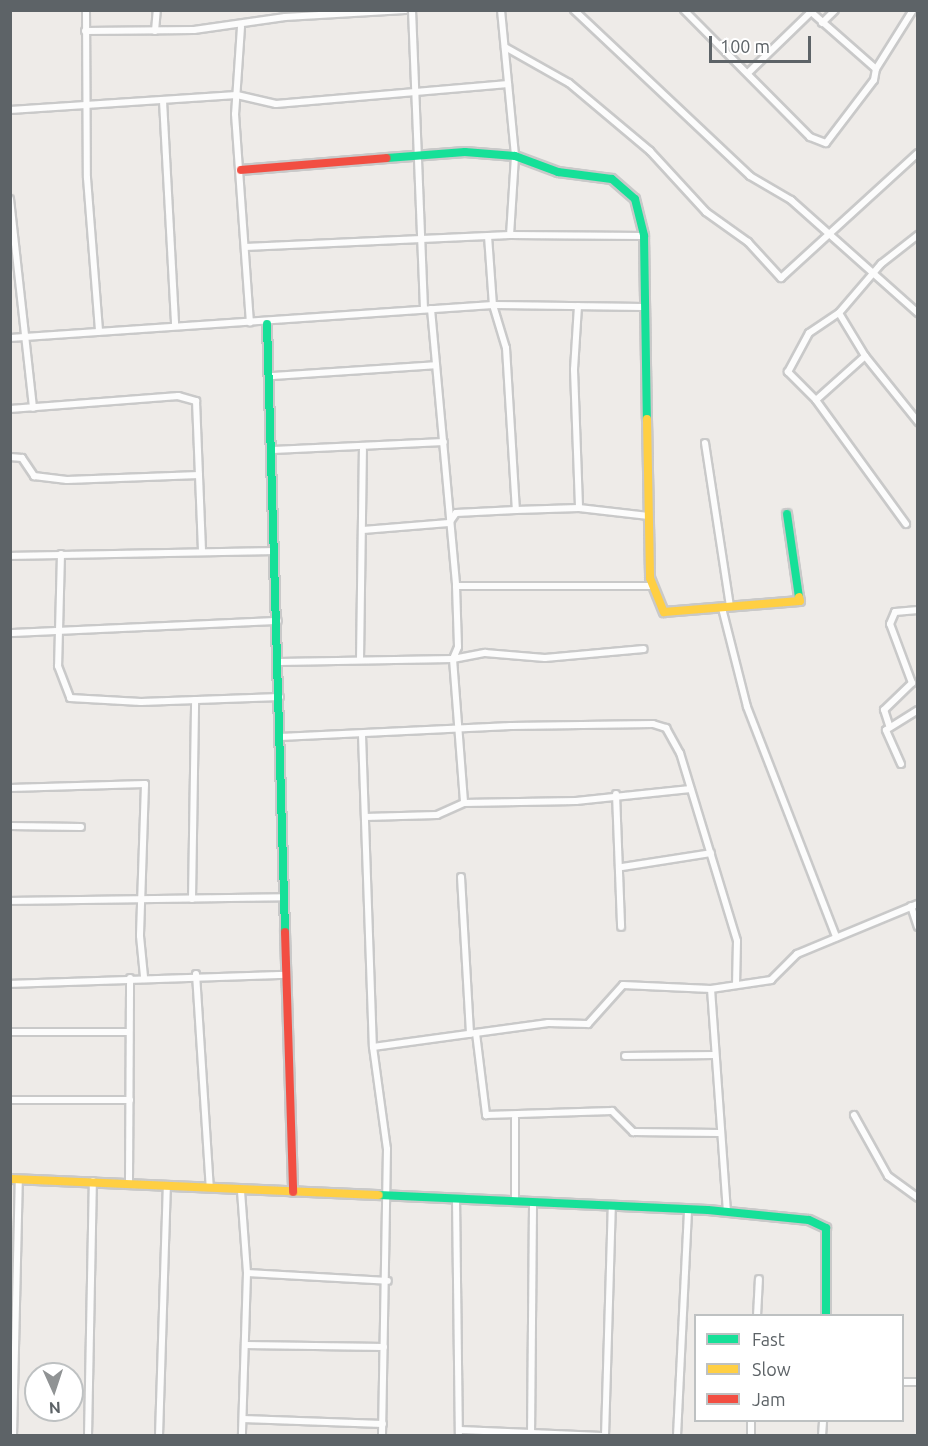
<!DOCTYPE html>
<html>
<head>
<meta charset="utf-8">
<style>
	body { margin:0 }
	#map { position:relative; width:928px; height:1446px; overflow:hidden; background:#eeebe8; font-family:Ubuntu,sans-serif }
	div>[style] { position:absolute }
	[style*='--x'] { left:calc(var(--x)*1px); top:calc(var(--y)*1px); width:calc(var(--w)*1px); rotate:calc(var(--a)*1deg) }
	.roads { filter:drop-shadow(2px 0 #c9c9c9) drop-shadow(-2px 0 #c9c9c9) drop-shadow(0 2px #c9c9c9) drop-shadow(0 -2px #c9c9c9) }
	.street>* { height:6px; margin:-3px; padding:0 3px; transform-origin:3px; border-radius:3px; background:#fcfcfc }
	.fast>* { height:8px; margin:-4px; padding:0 4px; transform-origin:4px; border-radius:4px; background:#16e098 }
	.slow>* { height:8px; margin:-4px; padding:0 4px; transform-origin:4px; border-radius:4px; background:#ffcf43 }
	.jam>* { height:8px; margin:-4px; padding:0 4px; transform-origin:4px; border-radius:4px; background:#f24e42 }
	span { translate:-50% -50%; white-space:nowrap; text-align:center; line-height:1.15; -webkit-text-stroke:4.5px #fff; paint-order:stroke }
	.frame { position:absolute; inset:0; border:12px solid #5d6367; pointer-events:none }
	.legend { position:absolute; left:694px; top:1314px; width:210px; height:108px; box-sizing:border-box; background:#fff; border:2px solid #bec1c2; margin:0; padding:8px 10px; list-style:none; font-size:18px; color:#5d6367 }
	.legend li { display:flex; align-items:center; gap:12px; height:30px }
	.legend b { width:30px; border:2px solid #bec1c2 }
	.north { position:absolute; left:24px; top:1362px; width:60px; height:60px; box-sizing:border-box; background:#fff; border:2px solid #bec1c2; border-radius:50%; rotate:177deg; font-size:16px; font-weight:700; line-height:24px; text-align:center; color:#5d6367 }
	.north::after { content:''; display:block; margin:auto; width:21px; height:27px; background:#909394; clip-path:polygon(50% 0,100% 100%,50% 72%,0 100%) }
	.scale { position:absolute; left:709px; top:36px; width:102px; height:27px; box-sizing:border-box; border:3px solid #5d6367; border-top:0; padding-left:8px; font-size:18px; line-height:21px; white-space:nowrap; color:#5d6367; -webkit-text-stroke:4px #fff; paint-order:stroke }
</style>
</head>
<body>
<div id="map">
	<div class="roads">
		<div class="street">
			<i style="--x:86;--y:10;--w:168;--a:89.7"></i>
			<i style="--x:87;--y:178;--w:154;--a:85.5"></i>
			<i style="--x:412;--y:10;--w:299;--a:87.7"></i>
			<i style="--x:501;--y:10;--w:147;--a:84.5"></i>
			<i style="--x:515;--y:156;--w:79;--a:93.6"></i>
			<i style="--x:574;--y:10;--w:242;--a:43.3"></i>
			<i style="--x:750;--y:176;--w:48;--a:30.3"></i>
			<i style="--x:791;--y:200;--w:170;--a:41.7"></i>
			<i style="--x:684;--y:10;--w:179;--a:45.2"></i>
			<i style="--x:810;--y:137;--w:17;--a:21"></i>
			<i style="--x:826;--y:143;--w:79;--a:-52.7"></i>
			<i style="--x:874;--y:80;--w:11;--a:-80"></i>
			<i style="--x:876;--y:69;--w:89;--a:-138.6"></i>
			<i style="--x:822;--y:23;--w:18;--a:-45"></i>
			<i style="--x:241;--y:27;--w:87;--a:93.9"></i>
			<i style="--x:235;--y:114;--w:209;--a:85.9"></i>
			<i style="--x:85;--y:31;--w:109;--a:-0.5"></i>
			<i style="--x:194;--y:30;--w:92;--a:-8.1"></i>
			<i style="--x:285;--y:17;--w:120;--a:-3.3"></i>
			<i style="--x:155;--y:31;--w:21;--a:-85"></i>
			<i style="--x:505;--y:47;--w:73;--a:29.4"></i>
			<i style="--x:569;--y:83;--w:106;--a:40"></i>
			<i style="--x:650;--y:151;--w:83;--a:47.4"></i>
			<i style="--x:706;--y:212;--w:52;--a:35.5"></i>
			<i style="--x:748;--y:242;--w:49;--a:47.5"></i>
			<i style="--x:781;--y:278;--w:185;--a:-42.4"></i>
			<i style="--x:876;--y:69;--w:70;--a:-57.9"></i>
			<i style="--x:748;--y:73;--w:88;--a:-44.1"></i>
			<i style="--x:163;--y:101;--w:224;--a:86.9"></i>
			<i style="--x:10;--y:110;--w:227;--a:-3.8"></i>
			<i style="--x:237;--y:95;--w:40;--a:13"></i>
			<i style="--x:276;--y:104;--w:233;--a:-4.9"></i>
			<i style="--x:10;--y:199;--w:210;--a:83.7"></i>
			<i style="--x:488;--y:236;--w:69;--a:85.9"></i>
			<i style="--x:493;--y:305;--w:45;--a:73.2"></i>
			<i style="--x:506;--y:348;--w:162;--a:86.5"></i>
			<i style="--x:245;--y:247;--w:265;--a:-2.6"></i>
			<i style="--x:510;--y:235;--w:134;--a:0.4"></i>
			<i style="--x:578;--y:306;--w:64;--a:93.6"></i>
			<i style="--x:574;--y:370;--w:138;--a:87.9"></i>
			<i style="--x:431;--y:309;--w:278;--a:84.8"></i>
			<i style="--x:456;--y:586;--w:61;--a:88.1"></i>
			<i style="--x:458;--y:647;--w:13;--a:113"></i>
			<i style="--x:453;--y:659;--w:144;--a:85.6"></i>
			<i style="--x:839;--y:313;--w:50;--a:58.8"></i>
			<i style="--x:865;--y:356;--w:85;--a:51.2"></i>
			<i style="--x:10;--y:338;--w:484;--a:-3.9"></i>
			<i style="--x:493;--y:305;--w:150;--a:0.8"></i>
			<i style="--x:272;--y:376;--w:164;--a:-3.8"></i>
			<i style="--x:816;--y:400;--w:66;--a:-41.9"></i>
			<i style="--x:10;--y:409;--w:169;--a:-4.4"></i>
			<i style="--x:178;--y:396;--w:19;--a:16"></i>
			<i style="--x:196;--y:401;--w:151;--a:87.7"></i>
			<i style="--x:705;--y:443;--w:166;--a:81.3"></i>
			<i style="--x:273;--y:450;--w:171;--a:-2.7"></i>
			<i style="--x:10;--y:457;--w:12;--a:5"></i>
			<i style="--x:22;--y:458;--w:22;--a:56"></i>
			<i style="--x:34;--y:476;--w:33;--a:7"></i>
			<i style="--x:67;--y:480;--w:132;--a:-2.2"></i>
			<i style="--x:906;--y:524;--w:153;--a:-126"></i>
			<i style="--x:816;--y:400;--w:40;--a:-135"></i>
			<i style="--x:788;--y:372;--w:44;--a:-61.7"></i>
			<i style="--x:809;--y:333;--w:36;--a:-34"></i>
			<i style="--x:839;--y:313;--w:65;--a:-49.4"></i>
			<i style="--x:881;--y:264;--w:47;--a:-38.1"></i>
			<i style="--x:363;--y:530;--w:86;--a:-4.7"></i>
			<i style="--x:449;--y:523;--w:12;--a:-55"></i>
			<i style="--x:456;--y:513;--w:60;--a:-2.9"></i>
			<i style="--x:516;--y:510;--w:63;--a:-1.8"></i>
			<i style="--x:579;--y:508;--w:70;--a:6.5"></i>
			<i style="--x:61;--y:554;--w:112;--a:91.5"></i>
			<i style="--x:58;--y:666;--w:34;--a:69"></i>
			<i style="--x:70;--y:698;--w:71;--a:3.2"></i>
			<i style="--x:141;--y:702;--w:139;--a:-2.1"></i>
			<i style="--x:10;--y:556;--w:263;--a:-1.1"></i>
			<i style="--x:456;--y:586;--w:197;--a:0"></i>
			<i style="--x:722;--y:608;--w:102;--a:75.8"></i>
			<i style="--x:747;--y:707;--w:247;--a:68.8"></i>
			<i style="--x:10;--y:633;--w:268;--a:-2.6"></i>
			<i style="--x:360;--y:660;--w:210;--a:-89.2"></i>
			<i style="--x:279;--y:662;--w:174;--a:-1"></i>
			<i style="--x:453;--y:659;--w:33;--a:-11"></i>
			<i style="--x:485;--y:653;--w:60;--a:4.8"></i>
			<i style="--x:545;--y:658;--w:99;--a:-5.2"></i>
			<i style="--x:889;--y:725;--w:16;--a:-108"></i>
			<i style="--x:884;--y:710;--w:39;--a:-44"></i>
			<i style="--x:912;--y:683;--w:63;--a:-110.4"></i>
			<i style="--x:890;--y:624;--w:13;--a:-67"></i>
			<i style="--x:895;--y:612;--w:23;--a:-5"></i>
			<i style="--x:362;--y:735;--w:312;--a:88"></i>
			<i style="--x:373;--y:1047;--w:103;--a:82.2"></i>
			<i style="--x:387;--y:1149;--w:287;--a:91"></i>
			<i style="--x:280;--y:737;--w:231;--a:-2.7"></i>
			<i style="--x:511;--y:726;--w:142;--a:-0.8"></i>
			<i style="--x:653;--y:724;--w:14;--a:17"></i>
			<i style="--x:666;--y:728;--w:29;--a:61"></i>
			<i style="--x:680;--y:753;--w:196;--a:73.1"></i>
			<i style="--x:737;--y:941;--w:44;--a:91.3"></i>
			<i style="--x:901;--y:764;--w:37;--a:-114"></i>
			<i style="--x:886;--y:730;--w:38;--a:-32"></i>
			<i style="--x:10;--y:788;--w:135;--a:-1.7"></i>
			<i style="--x:145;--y:784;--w:152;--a:91.9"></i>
			<i style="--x:140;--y:936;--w:41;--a:84.4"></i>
			<i style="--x:616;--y:794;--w:133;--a:87.8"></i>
			<i style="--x:365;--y:817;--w:72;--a:-1.6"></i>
			<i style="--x:437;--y:815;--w:30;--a:-24"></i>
			<i style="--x:464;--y:803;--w:112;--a:-1"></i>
			<i style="--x:576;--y:801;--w:115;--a:-6"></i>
			<i style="--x:10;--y:826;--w:71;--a:0.8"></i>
			<i style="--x:622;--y:867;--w:90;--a:-8.9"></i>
			<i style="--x:461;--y:877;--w:157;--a:86.7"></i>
			<i style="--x:192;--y:899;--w:199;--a:-89.1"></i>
			<i style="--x:10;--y:901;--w:272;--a:-0.8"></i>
			<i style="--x:911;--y:906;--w:22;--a:72"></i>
			<i style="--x:196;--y:974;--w:214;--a:86.3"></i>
			<i style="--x:10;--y:984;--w:274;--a:-1.9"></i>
			<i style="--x:711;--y:989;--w:224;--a:85.9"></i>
			<i style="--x:10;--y:1032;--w:119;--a:0"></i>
			<i style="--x:476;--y:1033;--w:83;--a:83"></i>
			<i style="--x:486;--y:1115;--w:126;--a:-1.8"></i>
			<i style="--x:612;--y:1111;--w:30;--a:45"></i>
			<i style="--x:633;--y:1132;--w:86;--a:0.7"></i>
			<i style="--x:373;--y:1047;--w:177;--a:-7.8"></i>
			<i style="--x:548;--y:1023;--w:40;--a:1.4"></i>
			<i style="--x:588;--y:1024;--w:52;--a:-48.1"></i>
			<i style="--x:623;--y:985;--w:88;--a:2.6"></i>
			<i style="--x:711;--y:989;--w:61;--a:-8.5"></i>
			<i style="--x:771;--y:980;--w:37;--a:-45"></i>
			<i style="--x:797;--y:954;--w:131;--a:-22.5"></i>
			<i style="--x:625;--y:1056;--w:90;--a:-0.6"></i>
			<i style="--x:10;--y:1100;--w:120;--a:0"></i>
			<i style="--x:854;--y:1115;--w:70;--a:60.9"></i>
			<i style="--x:888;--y:1176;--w:37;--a:36"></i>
			<i style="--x:129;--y:1182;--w:204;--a:-89.7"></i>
			<i style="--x:241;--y:1191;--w:82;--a:85.8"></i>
			<i style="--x:247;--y:1273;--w:163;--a:91.8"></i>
			<i style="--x:456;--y:1198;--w:238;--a:89.3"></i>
			<i style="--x:515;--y:1201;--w:83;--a:-90"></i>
			<i style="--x:247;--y:1273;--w:141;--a:3.2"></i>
			<i style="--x:757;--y:1316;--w:37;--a:-87"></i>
			<i style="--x:245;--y:1345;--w:139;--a:0.8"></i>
			<i style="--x:902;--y:1382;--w:16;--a:0"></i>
			<i style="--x:243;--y:1419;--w:140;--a:2"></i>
			<i style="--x:460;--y:1430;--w:142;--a:2.4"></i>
			<i style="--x:13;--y:1436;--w:257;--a:-88.7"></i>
			<i style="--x:88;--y:1436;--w:255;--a:-88.9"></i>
			<i style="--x:159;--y:1436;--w:249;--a:-88.2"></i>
			<i style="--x:531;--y:1436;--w:232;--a:-89.5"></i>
			<i style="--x:605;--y:1436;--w:231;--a:-88.3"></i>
			<i style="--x:677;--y:1436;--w:225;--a:-87.2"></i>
			<i style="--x:751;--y:1436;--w:16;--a:-90"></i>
			<i style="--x:822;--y:1436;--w:16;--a:-86"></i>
		</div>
		<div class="fast">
			<i style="--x:387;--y:158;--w:78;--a:-4.4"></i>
			<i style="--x:465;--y:152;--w:50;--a:4.6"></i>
			<i style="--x:515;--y:156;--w:46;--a:20.4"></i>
			<i style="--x:558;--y:172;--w:54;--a:7.4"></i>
			<i style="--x:612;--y:179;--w:30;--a:41"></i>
			<i style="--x:635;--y:199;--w:38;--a:76"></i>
			<i style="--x:644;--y:236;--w:183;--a:89.1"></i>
			<i style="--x:267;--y:324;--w:608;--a:88.3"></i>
			<i style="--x:787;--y:514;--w:84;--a:81.8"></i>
			<i style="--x:379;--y:1195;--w:329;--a:2.6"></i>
			<i style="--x:708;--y:1210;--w:101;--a:5.7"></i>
			<i style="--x:809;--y:1220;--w:19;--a:25"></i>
			<i style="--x:826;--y:1228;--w:88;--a:90"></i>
		</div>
		<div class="slow">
			<i style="--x:647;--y:419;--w:159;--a:88.9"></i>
			<i style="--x:650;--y:578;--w:37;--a:68"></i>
			<i style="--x:664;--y:612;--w:136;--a:-4.6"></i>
			<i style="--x:800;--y:601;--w:4;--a:-104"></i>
			<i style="--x:10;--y:1179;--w:369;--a:2.5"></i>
		</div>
		<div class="jam">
			<i style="--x:241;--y:170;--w:146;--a:-4.7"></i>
			<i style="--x:285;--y:932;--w:260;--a:88.2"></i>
		</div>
	</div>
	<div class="frame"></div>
	<ul class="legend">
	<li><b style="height:8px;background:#16e098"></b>Fast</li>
	<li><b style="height:8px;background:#ffcf43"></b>Slow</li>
	<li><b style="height:8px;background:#f24e42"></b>Jam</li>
	</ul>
	<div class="north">N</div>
	<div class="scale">100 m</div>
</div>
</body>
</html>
